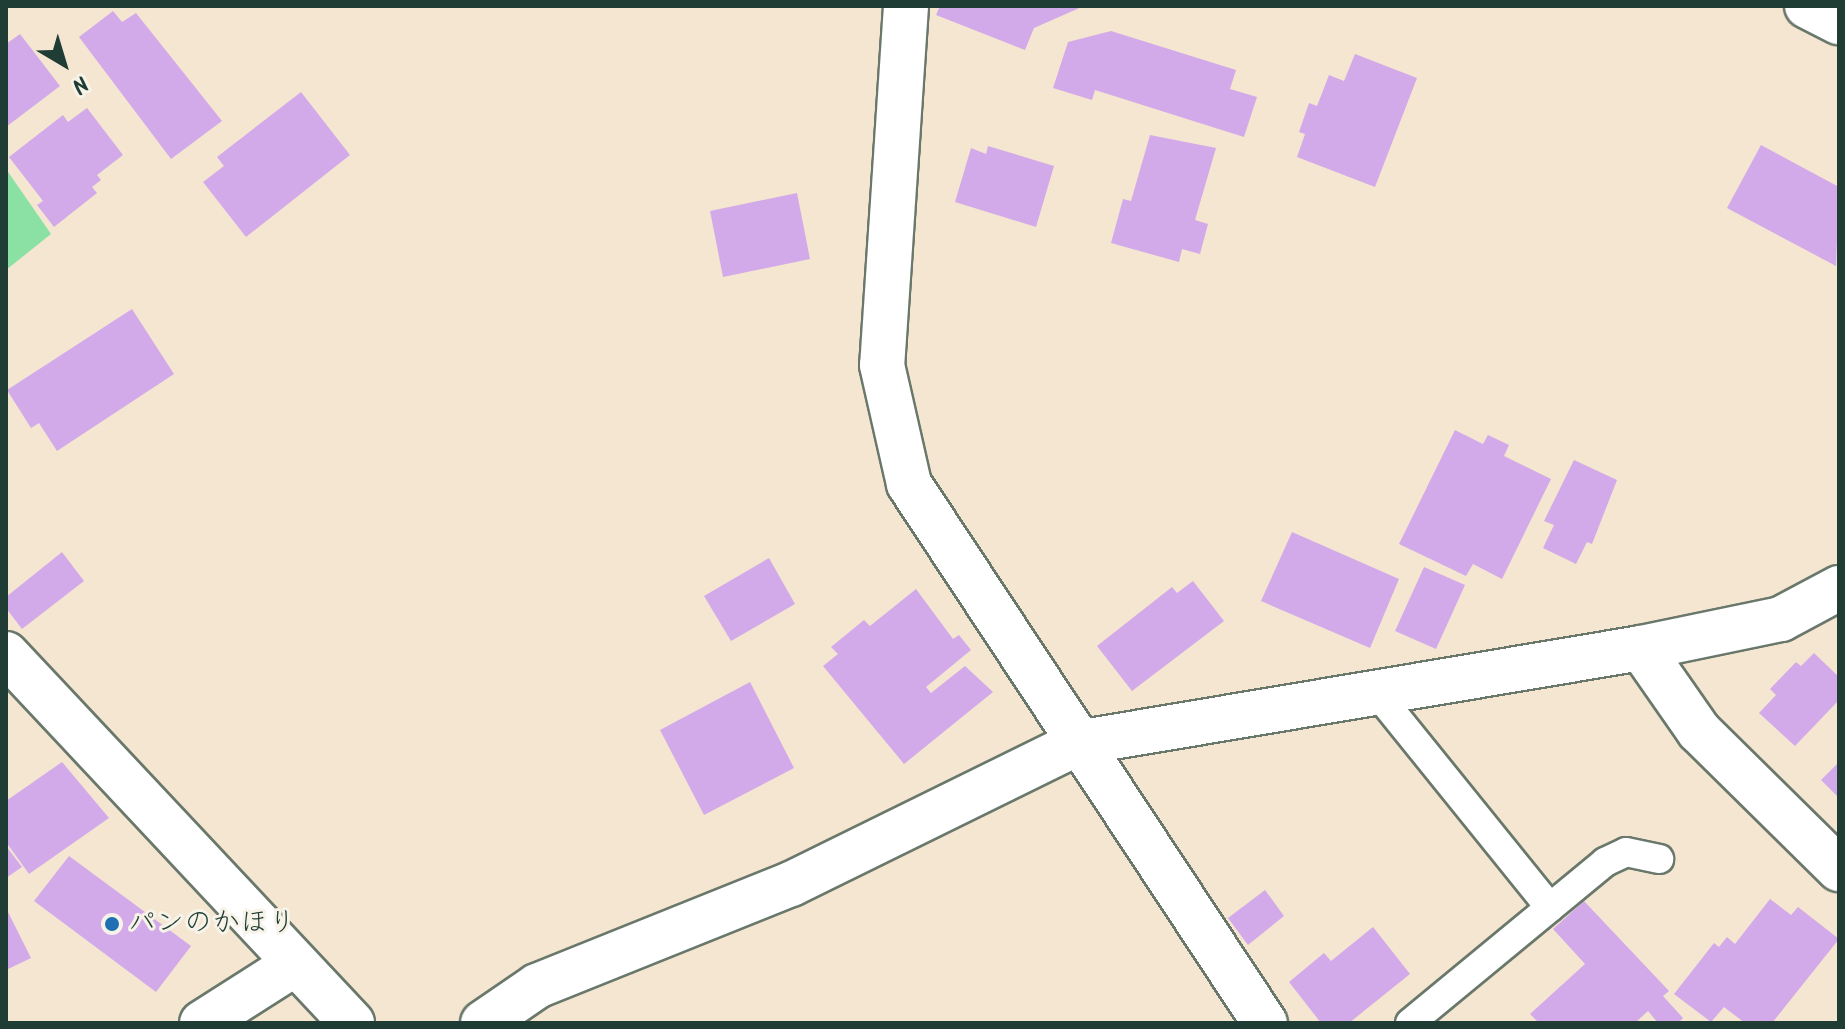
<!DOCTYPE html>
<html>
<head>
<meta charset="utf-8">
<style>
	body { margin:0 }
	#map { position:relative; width:1845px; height:1029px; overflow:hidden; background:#f4e6d1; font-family:Kalam,"Klee One",sans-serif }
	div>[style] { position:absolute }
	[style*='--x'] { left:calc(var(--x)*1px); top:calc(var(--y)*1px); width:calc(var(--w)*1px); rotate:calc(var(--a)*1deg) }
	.green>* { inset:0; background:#8be0a3 }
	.building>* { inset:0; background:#d3aae9 }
	.roads { filter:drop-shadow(2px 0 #6a786b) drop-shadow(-2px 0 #6a786b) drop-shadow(0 2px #6a786b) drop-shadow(0 -2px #6a786b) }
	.service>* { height:28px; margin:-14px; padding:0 14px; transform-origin:14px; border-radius:14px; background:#fff }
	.minor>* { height:44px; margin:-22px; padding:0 22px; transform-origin:22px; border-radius:22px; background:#fff }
	.dots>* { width:22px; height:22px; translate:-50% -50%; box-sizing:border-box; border:4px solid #f7f3e8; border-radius:50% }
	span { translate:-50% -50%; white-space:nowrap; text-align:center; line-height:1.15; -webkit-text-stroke:6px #f7f3e8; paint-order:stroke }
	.poi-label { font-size:28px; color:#1f3d34 }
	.left { translate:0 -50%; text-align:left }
	.frame { position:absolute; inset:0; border:8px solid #1f3d34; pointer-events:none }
	.north { position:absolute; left:24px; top:24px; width:80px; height:80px; -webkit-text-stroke:6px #f7f3e8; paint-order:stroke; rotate:142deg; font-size:22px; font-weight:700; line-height:32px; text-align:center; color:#1f3d34 }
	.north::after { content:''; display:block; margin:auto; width:28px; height:36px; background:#1f3d34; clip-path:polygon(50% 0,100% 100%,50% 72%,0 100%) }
</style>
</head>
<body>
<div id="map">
	<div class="green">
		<i style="clip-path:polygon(6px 169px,51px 234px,6px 270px)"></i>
	</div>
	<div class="building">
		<i style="clip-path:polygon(940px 6px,1084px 6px,1034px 28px,1025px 50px,936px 15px)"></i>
		<i style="clip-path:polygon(113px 11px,122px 22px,136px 13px,222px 121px,171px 159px,79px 37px)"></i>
		<i style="clip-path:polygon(1111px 31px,1236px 70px,1230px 89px,1257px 97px,1244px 137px,1095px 90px,1092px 100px,1053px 88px,1068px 42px)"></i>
		<i style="clip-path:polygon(20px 34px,60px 86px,6px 127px,6px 44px)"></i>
		<i style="clip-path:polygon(1355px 54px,1417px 78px,1375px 187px,1297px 157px,1305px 134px,1299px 132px,1309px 103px,1317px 106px,1329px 75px,1344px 81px)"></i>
		<i style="clip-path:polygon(301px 92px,350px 155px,246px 237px,203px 182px,224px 166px,217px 157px)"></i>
		<i style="clip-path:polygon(87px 108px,123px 155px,97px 175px,101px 180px,92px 187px,97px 193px,54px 227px,37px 205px,43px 201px,9px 157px,63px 115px,68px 122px)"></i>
		<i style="clip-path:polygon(1150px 135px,1216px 148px,1195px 220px,1208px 224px,1200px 254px,1182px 249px,1179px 262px,1111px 243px,1123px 199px,1131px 201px)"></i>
		<i style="clip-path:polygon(1761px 145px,1839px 187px,1836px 266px,1727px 208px)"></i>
		<i style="clip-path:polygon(988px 146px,1054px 166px,1036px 227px,955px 202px,971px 148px,986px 154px)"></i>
		<i style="clip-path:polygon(797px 193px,810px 259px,723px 277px,710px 211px)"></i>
		<i style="clip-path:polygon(132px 309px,174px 374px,57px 451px,39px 423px,31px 428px,7px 390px)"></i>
		<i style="clip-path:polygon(1455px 430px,1483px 444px,1488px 435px,1509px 445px,1504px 456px,1551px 479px,1502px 579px,1473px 564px,1466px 576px,1399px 544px)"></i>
		<i style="clip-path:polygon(1574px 460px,1617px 480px,1592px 544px,1587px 542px,1576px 564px,1543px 548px,1554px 525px,1544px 521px)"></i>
		<i style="clip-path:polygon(1292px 532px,1399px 579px,1370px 648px,1261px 601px)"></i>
		<i style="clip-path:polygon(62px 552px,84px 581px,22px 629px,6px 608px,6px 597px)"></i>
		<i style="clip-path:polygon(769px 558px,795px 604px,731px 641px,704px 596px)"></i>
		<i style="clip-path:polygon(1424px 567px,1465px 585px,1436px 649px,1395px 631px)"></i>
		<i style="clip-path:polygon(1193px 581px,1224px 621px,1132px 691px,1097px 646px,1172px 587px,1177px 593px)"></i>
		<i style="clip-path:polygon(916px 589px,953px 639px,959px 635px,971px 650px,926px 687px,931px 693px,965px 666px,993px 692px,904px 764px,823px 666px,838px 654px,831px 647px,864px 620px,870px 626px)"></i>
		<i style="clip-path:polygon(1814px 653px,1839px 677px,1839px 700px,1795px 746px,1759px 713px,1776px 695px,1770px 689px,1796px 662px,1801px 666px)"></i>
		<i style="clip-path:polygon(750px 682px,794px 768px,704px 815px,660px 730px)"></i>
		<i style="clip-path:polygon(62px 762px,109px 818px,29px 874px,6px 842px,6px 801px)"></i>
		<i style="clip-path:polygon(1839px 762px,1839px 798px,1821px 780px)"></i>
		<i style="clip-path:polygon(6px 846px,22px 867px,6px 878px)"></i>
		<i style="clip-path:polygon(69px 856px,191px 946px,156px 992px,34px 901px)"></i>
		<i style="clip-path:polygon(1265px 890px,1284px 916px,1248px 945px,1228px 918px)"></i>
		<i style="clip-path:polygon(1770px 899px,1791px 915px,1798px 907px,1839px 939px,1772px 1023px,1745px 1023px,1724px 1007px,1711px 1022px,1674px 994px,1714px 943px,1719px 947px,1727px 937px,1735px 944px)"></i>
		<i style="clip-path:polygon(1584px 901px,1669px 991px,1663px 996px,1683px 1018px,1678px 1023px,1658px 1023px,1648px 1011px,1635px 1023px,1539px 1023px,1530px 1014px,1585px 964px,1553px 929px)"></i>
		<i style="clip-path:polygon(6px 908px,31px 958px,6px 970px)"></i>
		<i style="clip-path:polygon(1373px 927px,1410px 974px,1349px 1023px,1321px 1023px,1289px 982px,1324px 953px,1331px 961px)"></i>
	</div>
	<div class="roads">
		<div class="service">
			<i style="--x:1376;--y:692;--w:277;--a:51.1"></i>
			<i style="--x:1410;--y:1023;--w:253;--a:-39.5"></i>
			<i style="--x:1605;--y:862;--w:23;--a:-25"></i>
			<i style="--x:1626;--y:852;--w:34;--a:12"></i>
		</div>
		<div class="minor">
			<i style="--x:906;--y:6;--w:360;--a:93.8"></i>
			<i style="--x:882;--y:365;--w:122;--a:77.2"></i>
			<i style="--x:909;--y:484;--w:646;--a:56.56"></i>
			<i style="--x:1807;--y:6;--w:36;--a:27"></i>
			<i style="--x:1641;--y:648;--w:101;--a:55.1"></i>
			<i style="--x:1699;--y:731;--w:197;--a:44.6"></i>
			<i style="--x:6;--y:654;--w:506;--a:46.84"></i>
			<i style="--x:202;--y:1023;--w:108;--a:-32.5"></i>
			<i style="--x:483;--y:1023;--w:65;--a:-34.4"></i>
			<i style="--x:537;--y:986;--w:274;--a:-21.9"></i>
			<i style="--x:791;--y:884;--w:319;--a:-26.2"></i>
			<i style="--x:1077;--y:743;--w:572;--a:-9.56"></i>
			<i style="--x:1641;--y:648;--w:143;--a:-11.7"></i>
			<i style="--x:1781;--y:619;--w:66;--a:-28.1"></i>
		</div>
	</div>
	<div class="dots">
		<i style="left:112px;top:924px;background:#1f6fb2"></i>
	</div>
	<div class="poi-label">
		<span class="left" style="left:128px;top:924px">パンのかほり</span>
	</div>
	<div class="frame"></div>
	<div class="north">N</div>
</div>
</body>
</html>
